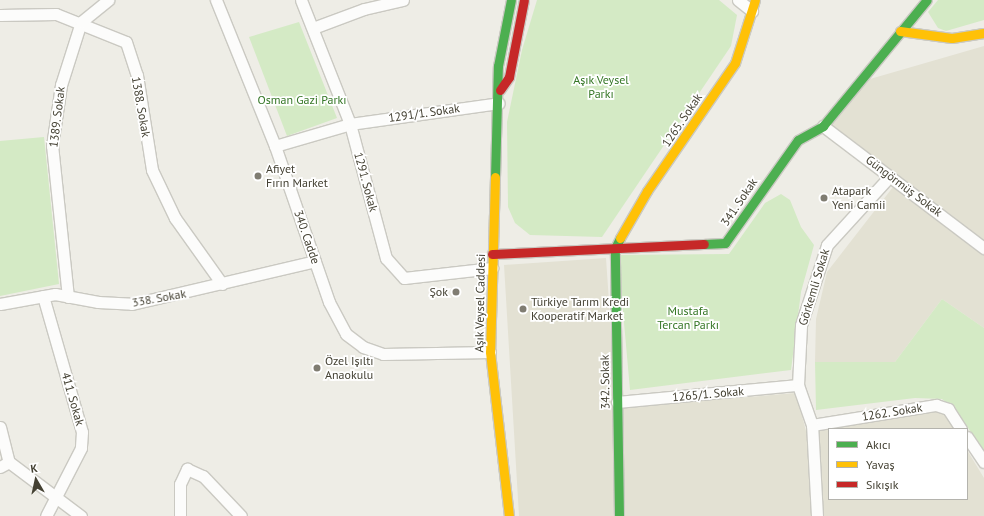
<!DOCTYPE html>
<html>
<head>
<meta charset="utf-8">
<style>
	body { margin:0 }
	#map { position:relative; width:984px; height:516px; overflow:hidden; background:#eeede6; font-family:"PT Sans",sans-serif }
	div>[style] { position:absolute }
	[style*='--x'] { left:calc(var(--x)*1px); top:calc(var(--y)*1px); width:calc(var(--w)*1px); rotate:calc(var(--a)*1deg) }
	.residential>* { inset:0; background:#e3e1d3 }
	.green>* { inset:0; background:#d4eac5 }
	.roads { filter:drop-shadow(1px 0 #cac9c2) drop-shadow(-1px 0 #cac9c2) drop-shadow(0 1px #cac9c2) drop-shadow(0 -1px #cac9c2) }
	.street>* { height:11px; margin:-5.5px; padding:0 5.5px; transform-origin:5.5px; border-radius:5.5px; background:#fcfcfb }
	.fast>* { height:9px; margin:-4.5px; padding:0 4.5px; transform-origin:4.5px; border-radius:4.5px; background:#4caf50 }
	.slow>* { height:9px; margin:-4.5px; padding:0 4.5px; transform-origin:4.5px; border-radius:4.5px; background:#ffc107 }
	.jam>* { height:9px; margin:-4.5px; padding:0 4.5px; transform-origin:4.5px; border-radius:4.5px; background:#c62828 }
	.dots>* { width:11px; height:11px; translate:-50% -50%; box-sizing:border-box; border:2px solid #fff; border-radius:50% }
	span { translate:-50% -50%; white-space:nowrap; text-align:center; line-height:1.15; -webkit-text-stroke:3.5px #fff; paint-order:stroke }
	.park-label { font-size:12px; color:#347625 }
	.street-label { font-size:12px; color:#444133 }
	.poi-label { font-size:12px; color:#444133 }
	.left { translate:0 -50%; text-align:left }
	.right { translate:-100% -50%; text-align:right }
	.legend { position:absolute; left:828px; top:428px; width:140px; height:72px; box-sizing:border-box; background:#fff; border:1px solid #b4b3ad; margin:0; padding:5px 7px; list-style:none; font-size:12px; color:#444133 }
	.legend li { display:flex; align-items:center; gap:8px; height:20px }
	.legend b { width:20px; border:1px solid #b4b3ad }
	.north { position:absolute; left:16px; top:460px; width:40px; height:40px; -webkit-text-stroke:3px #fff; paint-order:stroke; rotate:351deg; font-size:11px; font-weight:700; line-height:16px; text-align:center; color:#444133 }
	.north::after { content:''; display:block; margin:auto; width:14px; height:18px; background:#444133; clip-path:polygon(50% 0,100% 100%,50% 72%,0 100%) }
</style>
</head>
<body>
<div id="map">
	<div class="residential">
		<i style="clip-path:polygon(984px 46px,984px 328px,942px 299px,895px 362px,815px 362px,816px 319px,827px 272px,900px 178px,831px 124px,870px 79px)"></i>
		<i style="clip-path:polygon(606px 258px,616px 405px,628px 407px,796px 393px,806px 431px,932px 411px,945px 414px,954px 429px,829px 429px,829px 499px,967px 499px,967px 450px,984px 478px,984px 516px,519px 516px,504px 265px)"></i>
	</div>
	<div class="green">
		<i style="clip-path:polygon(537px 0,719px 0,737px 15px,731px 46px,602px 237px,530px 235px,515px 223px,508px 207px,507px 122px,522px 50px)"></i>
		<i style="clip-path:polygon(938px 0,984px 0,984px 20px,946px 31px,938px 28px,928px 12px)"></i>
		<i style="clip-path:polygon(299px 22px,337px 118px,287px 136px,249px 37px)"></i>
		<i style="clip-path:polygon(44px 137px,59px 284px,0 296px,0 141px)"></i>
		<i style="clip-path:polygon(781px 194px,790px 200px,801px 227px,814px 245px,801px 292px,791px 370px,630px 390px,618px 255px,729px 254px,765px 203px)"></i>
		<i style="clip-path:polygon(942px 299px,984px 328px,984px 451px,957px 412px,942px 399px,915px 398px,816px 410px,815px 362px,895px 362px)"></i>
	</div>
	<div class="roads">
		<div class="street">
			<i style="--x:216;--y:0;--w:157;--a:68"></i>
			<i style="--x:275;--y:146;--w:165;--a:70.9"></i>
			<i style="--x:329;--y:302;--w:36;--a:62"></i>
			<i style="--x:346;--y:334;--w:21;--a:37"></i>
			<i style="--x:363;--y:347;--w:21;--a:19"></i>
			<i style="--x:383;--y:354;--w:107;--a:-1.1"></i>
			<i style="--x:301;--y:0;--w:133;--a:68.4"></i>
			<i style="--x:350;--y:124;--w:139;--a:75"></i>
			<i style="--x:386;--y:258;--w:27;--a:48"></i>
			<i style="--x:404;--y:278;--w:89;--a:-6.5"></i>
			<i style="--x:738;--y:0;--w:18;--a:38"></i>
			<i style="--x:0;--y:15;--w:56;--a:-1"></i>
			<i style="--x:56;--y:14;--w:75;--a:21.8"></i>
			<i style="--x:126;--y:42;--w:35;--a:72"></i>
			<i style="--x:137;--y:75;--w:96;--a:81"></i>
			<i style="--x:152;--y:170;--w:53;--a:64.4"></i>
			<i style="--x:175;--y:218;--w:81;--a:54.5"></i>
			<i style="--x:313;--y:28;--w:54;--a:-20.4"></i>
			<i style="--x:364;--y:9;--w:40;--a:-13"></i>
			<i style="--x:823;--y:126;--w:202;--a:37.2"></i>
			<i style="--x:275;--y:146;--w:78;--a:-16.3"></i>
			<i style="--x:350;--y:124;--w:150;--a:-8"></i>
			<i style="--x:43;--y:296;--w:141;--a:74"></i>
			<i style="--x:82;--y:432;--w:16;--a:94"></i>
			<i style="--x:81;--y:448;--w:76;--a:117.2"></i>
			<i style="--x:68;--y:297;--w:152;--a:-96"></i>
			<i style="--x:52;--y:146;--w:62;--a:-81.6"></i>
			<i style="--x:61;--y:85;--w:66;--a:-72.4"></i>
			<i style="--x:81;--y:22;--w:35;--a:-39"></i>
			<i style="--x:0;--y:304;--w:56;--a:-10.3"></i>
			<i style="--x:55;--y:294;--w:44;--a:10.5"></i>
			<i style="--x:98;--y:302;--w:34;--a:3"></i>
			<i style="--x:132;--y:304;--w:188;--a:-13.2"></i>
			<i style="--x:617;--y:402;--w:182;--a:-5.4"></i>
			<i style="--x:812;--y:425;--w:126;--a:-9.2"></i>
			<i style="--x:936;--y:405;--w:13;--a:18"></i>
			<i style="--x:948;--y:409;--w:24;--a:57"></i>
			<i style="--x:0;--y:427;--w:36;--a:76"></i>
			<i style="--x:9;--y:462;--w:90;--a:36.9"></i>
			<i style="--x:967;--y:437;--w:30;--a:56"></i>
			<i style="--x:0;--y:467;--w:10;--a:-29"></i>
			<i style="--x:180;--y:516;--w:32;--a:-90"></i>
			<i style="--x:180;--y:484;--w:17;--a:-65"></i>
			<i style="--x:187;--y:469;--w:17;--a:24"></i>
			<i style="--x:203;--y:476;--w:55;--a:46.5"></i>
			<i style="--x:817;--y:516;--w:91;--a:-93.1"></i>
			<i style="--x:812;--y:425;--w:42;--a:-109.3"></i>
			<i style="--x:798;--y:385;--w:60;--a:-87.1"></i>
			<i style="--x:801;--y:325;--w:84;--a:-72"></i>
			<i style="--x:827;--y:245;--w:93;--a:-47.6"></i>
		</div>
		<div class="fast">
			<i style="--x:495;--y:177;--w:111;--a:-88.5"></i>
			<i style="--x:498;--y:66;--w:67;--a:-78.9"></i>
			<i style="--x:704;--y:244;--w:21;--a:-3"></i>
			<i style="--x:725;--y:243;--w:126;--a:-54.7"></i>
			<i style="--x:798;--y:140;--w:29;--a:-29"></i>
			<i style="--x:823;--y:126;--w:163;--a:-50.5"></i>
			<i style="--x:619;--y:516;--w:268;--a:-90.9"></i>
			<i style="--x:615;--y:248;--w:11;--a:-63"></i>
		</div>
		<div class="slow">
			<i style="--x:900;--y:31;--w:52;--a:7.7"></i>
			<i style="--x:952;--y:38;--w:32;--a:-9"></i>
			<i style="--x:495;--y:177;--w:175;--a:91.6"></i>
			<i style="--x:490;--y:352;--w:165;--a:83.4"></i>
			<i style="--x:620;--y:238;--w:54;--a:-60.1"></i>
			<i style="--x:647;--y:191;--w:155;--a:-55.5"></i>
			<i style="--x:735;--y:63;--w:66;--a:-72.4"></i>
		</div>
		<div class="jam">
			<i style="--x:500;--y:90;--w:16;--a:-55"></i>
			<i style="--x:509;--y:77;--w:78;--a:-79"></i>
			<i style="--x:492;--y:254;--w:212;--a:-2.7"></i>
		</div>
	</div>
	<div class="dots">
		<i style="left:258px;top:176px;background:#807d72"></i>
		<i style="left:824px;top:198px;background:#807d72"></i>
		<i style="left:456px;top:292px;background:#807d72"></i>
		<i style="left:523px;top:309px;background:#807d72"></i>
		<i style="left:317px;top:368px;background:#807d72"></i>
	</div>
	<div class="park-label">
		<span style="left:601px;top:87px">Aşık Veysel<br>Parkı</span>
		<span style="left:302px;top:100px">Osman Gazi Parkı</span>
		<span style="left:688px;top:318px">Mustafa<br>Tercan Parkı</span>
	</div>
	<div class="street-label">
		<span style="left:141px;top:107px;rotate:80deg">1388. Sokak</span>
		<span style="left:424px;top:113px;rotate:-8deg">1291/1. Sokak</span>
		<span style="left:57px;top:117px;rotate:-83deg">1389. Sokak</span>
		<span style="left:682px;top:120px;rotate:-56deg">1265. Sokak</span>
		<span style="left:366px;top:182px;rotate:75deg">1291. Sokak</span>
		<span style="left:904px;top:186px;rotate:37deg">Güngörmüş Sokak</span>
		<span style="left:739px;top:202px;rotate:-56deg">341. Sokak</span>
		<span style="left:307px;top:237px;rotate:71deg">340. Cadde</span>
		<span style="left:814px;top:287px;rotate:-73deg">Görkemli Sokak</span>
		<span style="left:159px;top:298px;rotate:-10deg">338. Sokak</span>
		<span style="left:480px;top:303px;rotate:-89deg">Aşık Veysel Caddesi</span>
		<span style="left:605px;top:382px;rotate:-91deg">342. Sokak</span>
		<span style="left:708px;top:394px;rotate:-5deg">1265/1. Sokak</span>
		<span style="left:73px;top:399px;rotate:74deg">411. Sokak</span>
		<span style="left:892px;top:412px;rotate:-9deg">1262. Sokak</span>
	</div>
	<div class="poi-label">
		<span class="left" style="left:266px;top:176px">Afiyet<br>Fırın Market</span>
		<span class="left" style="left:832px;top:198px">Atapark<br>Yeni Camii</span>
		<span class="right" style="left:448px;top:292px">Şok</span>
		<span class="left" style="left:531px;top:309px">Türkiye Tarım Kredi<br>Kooperatif Market</span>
		<span class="left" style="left:325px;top:368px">Özel Işıltı<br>Anaokulu</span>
	</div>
	<ul class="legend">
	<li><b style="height:5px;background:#4caf50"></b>Akıcı</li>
	<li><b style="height:5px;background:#ffc107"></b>Yavaş</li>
	<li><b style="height:5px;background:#c62828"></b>Sıkışık</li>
	</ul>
	<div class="north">K</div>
</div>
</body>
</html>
